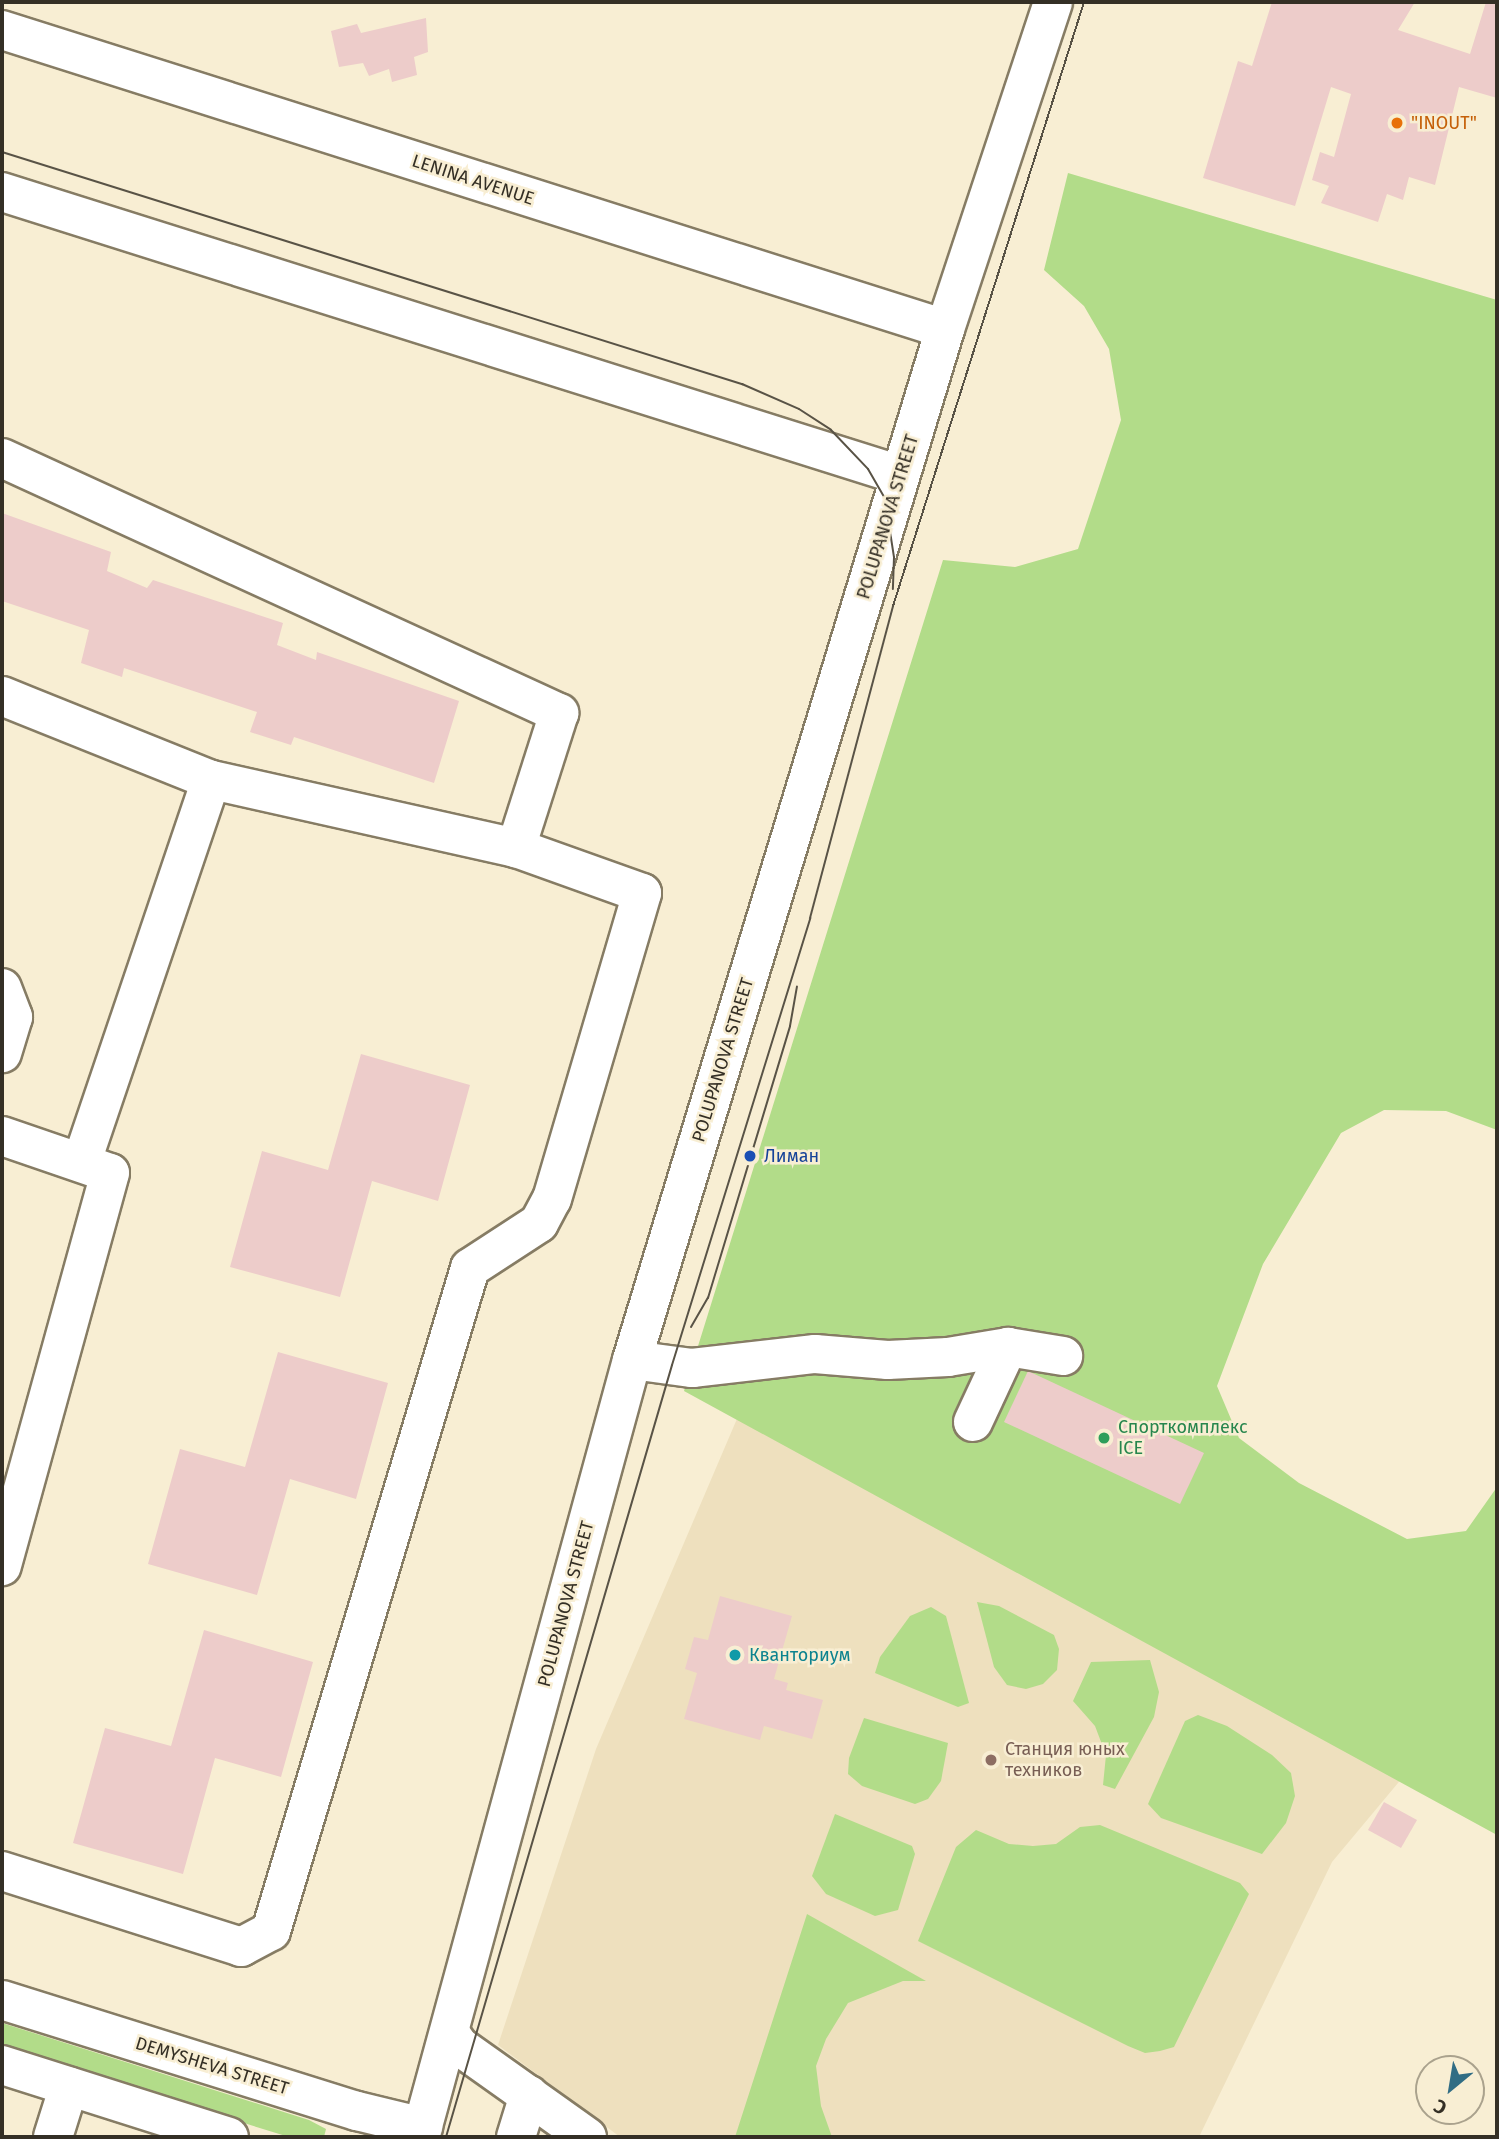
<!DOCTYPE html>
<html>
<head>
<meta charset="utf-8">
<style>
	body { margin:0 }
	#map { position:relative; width:1499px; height:2139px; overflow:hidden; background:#f8eed3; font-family:"Fira Sans",sans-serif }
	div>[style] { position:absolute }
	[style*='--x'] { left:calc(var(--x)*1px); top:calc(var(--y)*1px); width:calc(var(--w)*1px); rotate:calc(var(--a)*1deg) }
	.built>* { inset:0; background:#eee0be }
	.green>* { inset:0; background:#b2dc89 }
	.building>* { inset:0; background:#edccca }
	.roads { filter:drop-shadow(2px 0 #867c64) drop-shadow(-2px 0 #867c64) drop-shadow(0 2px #867c64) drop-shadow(0 -2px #867c64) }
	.minor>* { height:38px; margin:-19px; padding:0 19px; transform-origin:19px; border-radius:19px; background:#fff }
	.tram>* { height:2px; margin:-1px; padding:0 1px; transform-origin:1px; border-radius:1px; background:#595346 }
	.dots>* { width:19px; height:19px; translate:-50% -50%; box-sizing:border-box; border:4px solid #f8eed3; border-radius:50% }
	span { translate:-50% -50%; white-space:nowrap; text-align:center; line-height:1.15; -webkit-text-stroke:5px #f8eed3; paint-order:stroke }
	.food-label { font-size:18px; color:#c56008 }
	.left { translate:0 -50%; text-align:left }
	.street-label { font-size:18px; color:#342f25 }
	.transit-label { font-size:18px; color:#164399 }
	.leisure-label { font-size:18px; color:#27864d }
	.culture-label { font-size:18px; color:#0d838f }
	.education-label { font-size:18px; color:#785e54 }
	.frame { position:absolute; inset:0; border:4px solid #342f25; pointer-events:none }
	.north { position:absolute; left:1415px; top:2055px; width:70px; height:70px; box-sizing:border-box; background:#f8eed3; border:2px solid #aaa28d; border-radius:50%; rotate:210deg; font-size:19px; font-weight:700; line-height:28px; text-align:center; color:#342f25 }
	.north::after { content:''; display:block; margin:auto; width:24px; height:32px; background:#316d84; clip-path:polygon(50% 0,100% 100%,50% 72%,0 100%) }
</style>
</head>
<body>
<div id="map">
	<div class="built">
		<i style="clip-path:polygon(748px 1393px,1408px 1771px,1332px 1862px,1199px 2137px,620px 2137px,498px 2045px,596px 1749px)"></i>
	</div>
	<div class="green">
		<i style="clip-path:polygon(1068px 173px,1497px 300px,1497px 1130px,1446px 1111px,1384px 1110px,1341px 1133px,1263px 1264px,1217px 1386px,1239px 1438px,1299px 1483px,1407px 1539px,1466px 1531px,1497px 1487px,1497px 1835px,684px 1391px,943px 560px,1015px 567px,1078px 549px,1121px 420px,1109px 349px,1084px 306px,1044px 270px)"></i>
		<i style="clip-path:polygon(977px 1602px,999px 1606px,1054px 1635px,1059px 1649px,1057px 1670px,1043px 1684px,1026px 1689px,1007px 1685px,994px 1667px)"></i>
		<i style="clip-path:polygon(931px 1607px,946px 1616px,969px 1703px,958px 1707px,875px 1673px,880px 1657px,910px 1616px)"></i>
		<i style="clip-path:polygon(1150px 1660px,1159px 1692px,1154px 1717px,1115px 1789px,1103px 1785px,1106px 1755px,1095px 1726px,1073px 1701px,1091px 1662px)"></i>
		<i style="clip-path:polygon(1198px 1715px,1227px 1726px,1272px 1755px,1291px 1773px,1295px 1796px,1286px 1823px,1262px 1854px,1161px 1818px,1148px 1804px,1185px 1721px)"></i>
		<i style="clip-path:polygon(864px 1718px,948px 1743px,941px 1781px,928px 1799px,915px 1804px,862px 1786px,848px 1774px,849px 1758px)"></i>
		<i style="clip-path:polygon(835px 1814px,912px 1846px,915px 1854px,898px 1910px,875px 1916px,826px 1894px,812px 1876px)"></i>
		<i style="clip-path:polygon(1100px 1825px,1240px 1883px,1249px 1894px,1174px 2047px,1160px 2051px,1145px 2053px,1128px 2046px,918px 1941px,956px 1847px,976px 1830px,1009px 1844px,1033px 1846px,1056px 1844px,1080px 1827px)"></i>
		<i style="clip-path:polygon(807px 1914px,926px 1981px,903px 1981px,848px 2003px,826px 2039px,816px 2066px,821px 2106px,832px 2137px,735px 2137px)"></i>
		<i style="clip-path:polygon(2px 2023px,309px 2120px,326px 2129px,324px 2137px,289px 2137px,2px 2048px)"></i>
	</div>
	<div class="building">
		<i style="clip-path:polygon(1272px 2px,1415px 2px,1398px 30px,1470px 54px,1486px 2px,1497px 2px,1497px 98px,1459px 87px,1435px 185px,1409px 177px,1403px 200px,1387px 194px,1378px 222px,1321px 203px,1329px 186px,1312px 180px,1320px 152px,1334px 157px,1351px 94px,1331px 87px,1295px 206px,1203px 178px,1238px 61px,1252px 66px)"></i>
		<i style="clip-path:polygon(426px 18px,428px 52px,414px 57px,417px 75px,392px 82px,389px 69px,369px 76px,363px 63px,339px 67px,331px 31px,357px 24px,361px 33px)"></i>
		<i style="clip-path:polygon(2px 513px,111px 552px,107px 571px,147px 588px,153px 580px,283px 623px,277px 645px,316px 660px,317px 652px,459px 701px,434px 783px,294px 737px,291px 745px,250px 732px,257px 712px,124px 668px,122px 677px,81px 663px,89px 630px,2px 601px)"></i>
		<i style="clip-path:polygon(361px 1054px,470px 1085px,438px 1201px,372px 1181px,340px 1297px,230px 1267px,262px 1151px,328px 1170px)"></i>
		<i style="clip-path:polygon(278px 1352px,388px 1383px,356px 1499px,290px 1479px,257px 1595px,148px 1564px,180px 1449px,245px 1467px)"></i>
		<i style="clip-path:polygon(1028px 1371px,1204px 1453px,1180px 1504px,1004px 1422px)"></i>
		<i style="clip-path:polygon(720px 1596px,792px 1616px,774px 1679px,788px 1683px,786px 1690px,823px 1700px,812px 1739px,764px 1726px,760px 1740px,684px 1719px,697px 1673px,685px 1669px,694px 1637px,708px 1640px)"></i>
		<i style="clip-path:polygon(204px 1630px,313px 1662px,281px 1777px,215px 1758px,183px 1874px,73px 1843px,105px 1728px,171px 1746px)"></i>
		<i style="clip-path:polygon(1384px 1802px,1417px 1820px,1401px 1848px,1368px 1830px)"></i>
	</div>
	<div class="roads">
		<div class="minor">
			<i style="--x:2;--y:30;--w:989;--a:17.59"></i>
			<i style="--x:2;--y:192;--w:942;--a:17.49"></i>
			<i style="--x:2;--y:458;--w:613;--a:24.6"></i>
			<i style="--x:559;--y:713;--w:142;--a:107.7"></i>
			<i style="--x:2;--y:696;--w:225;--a:21.9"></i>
			<i style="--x:211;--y:780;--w:404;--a:108.7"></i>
			<i style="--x:2;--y:988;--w:31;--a:69"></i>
			<i style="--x:13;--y:1017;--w:38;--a:107"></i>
			<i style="--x:2;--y:1136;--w:114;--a:18.9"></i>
			<i style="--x:110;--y:1173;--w:408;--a:105.4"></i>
			<i style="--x:632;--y:1360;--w:61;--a:7.6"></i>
			<i style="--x:692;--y:1368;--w:124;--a:-6.5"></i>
			<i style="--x:815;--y:1354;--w:73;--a:4.7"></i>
			<i style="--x:888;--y:1360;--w:60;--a:-2.9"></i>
			<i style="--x:948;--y:1357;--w:61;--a:-9.5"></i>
			<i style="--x:973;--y:1422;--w:83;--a:-65"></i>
			<i style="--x:1008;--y:1347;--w:56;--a:9.3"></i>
			<i style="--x:2;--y:1871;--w:251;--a:17.6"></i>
			<i style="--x:241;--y:1947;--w:34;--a:-28"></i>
			<i style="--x:271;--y:1931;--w:692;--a:-73.29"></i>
			<i style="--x:470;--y:1268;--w:82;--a:-33.1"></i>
			<i style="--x:539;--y:1223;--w:27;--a:-62"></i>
			<i style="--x:552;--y:1199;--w:319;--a:-73.6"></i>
			<i style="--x:642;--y:893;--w:134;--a:-160.3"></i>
			<i style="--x:516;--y:848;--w:312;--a:-167.4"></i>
			<i style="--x:2;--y:2000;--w:372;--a:17.4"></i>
			<i style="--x:357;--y:2111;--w:68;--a:13.6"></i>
			<i style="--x:450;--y:2033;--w:16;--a:55"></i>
			<i style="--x:459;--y:2046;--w:157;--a:35.4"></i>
			<i style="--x:2;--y:2065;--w:238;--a:17.6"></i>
			<i style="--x:53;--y:2137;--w:53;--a:-72.6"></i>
			<i style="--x:420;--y:2137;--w:805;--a:-74.74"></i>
			<i style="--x:632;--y:1360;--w:1077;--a:-73.11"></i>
			<i style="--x:945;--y:329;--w:344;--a:-71.7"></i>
			<i style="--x:516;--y:2137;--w:44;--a:-72.8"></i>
		</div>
	</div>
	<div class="tram">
		<i style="--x:2;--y:152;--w:776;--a:17.41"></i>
		<i style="--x:742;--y:384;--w:62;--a:23.7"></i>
		<i style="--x:799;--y:409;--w:38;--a:33"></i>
		<i style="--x:831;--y:430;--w:54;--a:46.5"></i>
		<i style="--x:868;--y:469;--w:34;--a:60"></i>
		<i style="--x:885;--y:499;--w:59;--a:81.2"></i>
		<i style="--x:894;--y:557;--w:32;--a:92"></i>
		<i style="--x:691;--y:1327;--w:34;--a:-60"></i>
		<i style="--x:708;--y:1298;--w:284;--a:-73.2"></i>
		<i style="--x:790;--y:1026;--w:40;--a:-80"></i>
		<i style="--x:446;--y:2137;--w:804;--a:-73.68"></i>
		<i style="--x:672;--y:1365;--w:468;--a:-72.8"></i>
		<i style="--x:810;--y:918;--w:323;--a:-75.1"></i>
		<i style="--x:893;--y:606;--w:633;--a:-72.45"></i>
	</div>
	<div class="dots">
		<i style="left:1397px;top:123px;background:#e8710a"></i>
		<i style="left:750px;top:1156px;background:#1a4fb4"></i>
		<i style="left:1104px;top:1438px;background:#2e9e5b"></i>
		<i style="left:735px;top:1655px;background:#0f9aa8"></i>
		<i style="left:991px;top:1760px;background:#8d6e63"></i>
	</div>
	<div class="food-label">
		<span class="left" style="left:1411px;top:123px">"INOUT"</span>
	</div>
	<div class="street-label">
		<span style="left:473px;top:180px;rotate:18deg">LENINA AVENUE</span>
		<span style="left:888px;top:517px;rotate:-73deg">POLUPANOVA STREET</span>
		<span style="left:723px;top:1060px;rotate:-73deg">POLUPANOVA STREET</span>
		<span style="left:566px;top:1604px;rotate:-75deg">POLUPANOVA STREET</span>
		<span style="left:212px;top:2066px;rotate:17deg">DEMYSHEVA STREET</span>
	</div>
	<div class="transit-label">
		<span class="left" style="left:764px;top:1156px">Лиман</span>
	</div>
	<div class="leisure-label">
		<span class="left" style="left:1118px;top:1438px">Спорткомплекс<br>ICE</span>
	</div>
	<div class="culture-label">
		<span class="left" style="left:749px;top:1655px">Кванториум</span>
	</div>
	<div class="education-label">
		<span class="left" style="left:1005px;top:1760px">Станция юных<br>техников</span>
	</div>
	<div class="frame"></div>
	<div class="north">С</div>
</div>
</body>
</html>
